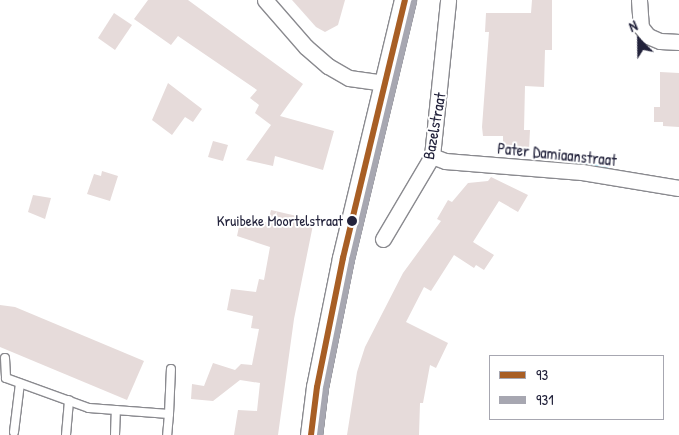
<!DOCTYPE html>
<html>
<head>
<meta charset="utf-8">
<style>
	body { margin:0 }
	#map { position:relative; width:679px; height:435px; overflow:hidden; background:#fff; font-family:"Patrick Hand",sans-serif }
	div>[style] { position:absolute }
	[style*='--x'] { left:calc(var(--x)*1px); top:calc(var(--y)*1px); width:calc(var(--w)*1px); rotate:calc(var(--a)*1deg) }
	.stream>* { height:5.5px; margin:-2.75px; padding:0 2.75px; transform-origin:2.75px; border-radius:2.75px; background:#b1e6f4 }
	.building>* { inset:0; background:#e6dbda }
	.roads { filter:drop-shadow(1px 0 #8a8a8f) drop-shadow(-1px 0 #8a8a8f) drop-shadow(0 1px #8a8a8f) drop-shadow(0 -1px #8a8a8f) }
	.lane>* { height:8px; margin:-4px; padding:0 4px; transform-origin:4px; border-radius:4px; background:#fff }
	.street>* { height:15px; margin:-7.5px; padding:0 7.5px; transform-origin:7.5px; border-radius:7.5px; background:#fff }
	.secondary>* { height:21px; margin:-10.5px; padding:0 10.5px; transform-origin:10.5px; border-radius:10.5px; background:#fff }
	.bus-1>* { height:6px; margin:-3px; padding:0 3px; transform-origin:3px; border-radius:3px; background:#a85e24 }
	.bus-2>* { height:6px; margin:-3px; padding:0 3px; transform-origin:3px; border-radius:3px; background:#a7a7b1 }
	.dots>* { width:14px; height:14px; translate:-50% -50%; box-sizing:border-box; border:2px solid #fff; border-radius:50% }
	span { translate:-50% -50%; white-space:nowrap; text-align:center; line-height:1.15; -webkit-text-stroke:4px #fff; paint-order:stroke }
	.bus-label { font-size:15px; color:#22223b }
	.right { translate:-100% -50%; text-align:right }
	.street-label { font-size:16px; color:#22223b }
	.legend { position:absolute; left:489px; top:355px; width:175px; height:65px; box-sizing:border-box; background:#fff; border:1px solid #a7a7b1; margin:0; padding:6px 9px; list-style:none; font-size:15px; color:#22223b }
	.legend li { display:flex; align-items:center; gap:10px; height:25px }
	.legend b { width:25px; border:1px solid #a7a7b1 }
	.north { position:absolute; left:614px; top:15px; width:50px; height:50px; -webkit-text-stroke:4px #fff; paint-order:stroke; rotate:337deg; font-size:14px; font-weight:700; line-height:20px; text-align:center; color:#22223b }
	.north::after { content:''; display:block; margin:auto; width:18px; height:22px; background:#22223b; clip-path:polygon(50% 0,100% 100%,50% 72%,0 100%) }
</style>
</head>
<body>
<div id="map">
	<div class="stream">
		<i style="--x:571;--y:164;--w:35;--a:8"></i>
	</div>
	<div class="building">
		<i style="clip-path:polygon(148px 0,188px 0,303px 84px,280px 116px,334px 131px,323px 170px,275px 156px,273px 166px,246px 160px,271px 125px,255px 113px,259px 105px,250px 98px,257px 90px,178px 36px,171px 45px,134px 19px)"></i>
		<i style="clip-path:polygon(292px 0,345px 0,338px 25px,325px 32px,316px 27px)"></i>
		<i style="clip-path:polygon(532px 0,552px 0,552px 50px,545px 50px,544px 87px,525px 86px,524px 130px,530px 130px,529px 150px,503px 149px,503px 136px,483px 136px,482px 127px,489px 32px,485px 32px,486px 13px,531px 13px)"></i>
		<i style="clip-path:polygon(114px 13px,132px 25px,115px 50px,98px 38px)"></i>
		<i style="clip-path:polygon(660px 72px,679px 73px,679px 127px,663px 126px,663px 122px,654px 122px,654px 107px,660px 107px)"></i>
		<i style="clip-path:polygon(168px 83px,202px 109px,193px 122px,185px 117px,172px 135px,152px 120px)"></i>
		<i style="clip-path:polygon(213px 141px,228px 145px,223px 161px,208px 157px)"></i>
		<i style="clip-path:polygon(102px 171px,118px 176px,110px 201px,87px 194px,94px 174px,101px 176px)"></i>
		<i style="clip-path:polygon(491px 177px,528px 195px,518px 212px,499px 201px,473px 242px,494px 255px,484px 270px,476px 265px,474px 268px,454px 255px,431px 291px,424px 287px,406px 322px,448px 343px,436px 368px,430px 365px,423px 403px,420px 403px,419px 435px,347px 435px,357px 372px,365px 347px,403px 273px,441px 221px,437px 219px,448px 200px,452px 202px,468px 183px,488px 181px)"></i>
		<i style="clip-path:polygon(33px 195px,51px 198px,45px 219px,28px 212px)"></i>
		<i style="clip-path:polygon(271px 210px,314px 220px,294px 319px,278px 435px,234px 435px,238px 410px,257px 411px,260px 383px,240px 380px,213px 401px,191px 399px,192px 384px,204px 386px,213px 363px,235px 370px,241px 364px,252px 365px,259px 329px,251px 328px,253px 316px,227px 310px,231px 289px,256px 292px,259px 279px,264px 280px,270px 247px,237px 236px,240px 222px,248px 224px,249px 219px,268px 223px)"></i>
		<i style="clip-path:polygon(0 305px,15px 307px,144px 361px,127px 400px,0 347px)"></i>
	</div>
	<div class="roads">
		<div class="lane">
			<i style="--x:5;--y:358;--w:20;--a:87"></i>
			<i style="--x:6;--y:378;--w:88;--a:19.9"></i>
			<i style="--x:89;--y:408;--w:80;--a:4.3"></i>
			<i style="--x:169;--y:414;--w:21;--a:95"></i>
			<i style="--x:169;--y:414;--w:45;--a:-87.5"></i>
			<i style="--x:14;--y:432;--w:49;--a:-83"></i>
			<i style="--x:66;--y:435;--w:35;--a:-85"></i>
			<i style="--x:115;--y:435;--w:25;--a:-88"></i>
		</div>
		<div class="street">
			<i style="--x:265;--y:0;--w:62;--a:48.9"></i>
			<i style="--x:306;--y:47;--w:29;--a:41"></i>
			<i style="--x:328;--y:66;--w:24;--a:30"></i>
			<i style="--x:349;--y:78;--w:36;--a:8"></i>
			<i style="--x:639;--y:0;--w:27;--a:86"></i>
			<i style="--x:641;--y:27;--w:11;--a:52"></i>
			<i style="--x:648;--y:36;--w:13;--a:23"></i>
			<i style="--x:660;--y:41;--w:19;--a:3"></i>
			<i style="--x:432;--y:156;--w:14;--a:21"></i>
			<i style="--x:445;--y:161;--w:137;--a:4.6"></i>
			<i style="--x:582;--y:172;--w:98;--a:9.4"></i>
			<i style="--x:383;--y:239;--w:96;--a:-59.4"></i>
			<i style="--x:432;--y:156;--w:157;--a:-84.1"></i>
		</div>
		<div class="secondary">
			<i style="--x:311;--y:435;--w:48;--a:-82.9"></i>
			<i style="--x:317;--y:387;--w:132;--a:-78.6"></i>
			<i style="--x:343;--y:258;--w:265;--a:-76.5"></i>
		</div>
	</div>
	<div class="bus-1">
		<i style="--x:311;--y:435;--w:48;--a:-82.9"></i>
		<i style="--x:317;--y:387;--w:132;--a:-78.6"></i>
		<i style="--x:343;--y:258;--w:265;--a:-76.5"></i>
	</div>
	<div class="bus-2">
		<i style="--x:320;--y:435;--w:47;--a:-82.7"></i>
		<i style="--x:326;--y:388;--w:131;--a:-78.5"></i>
		<i style="--x:352;--y:260;--w:265;--a:-76.5"></i>
	</div>
	<div class="dots">
		<i style="left:352px;top:221px;background:#22223b"></i>
	</div>
	<div class="bus-label">
		<span class="right" style="left:343px;top:221px">Kruibeke Moortelstraat</span>
	</div>
	<div class="street-label">
		<span style="left:434px;top:126px;rotate:-80deg">Bazelstraat</span>
		<span style="left:557px;top:154px;rotate:6deg">Pater Damiaanstraat</span>
	</div>
	<ul class="legend">
	<li><b style="height:6px;background:#a85e24"></b>93</li>
	<li><b style="height:6px;background:#a7a7b1"></b>931</li>
	</ul>
	<div class="north">N</div>
</div>
</body>
</html>
